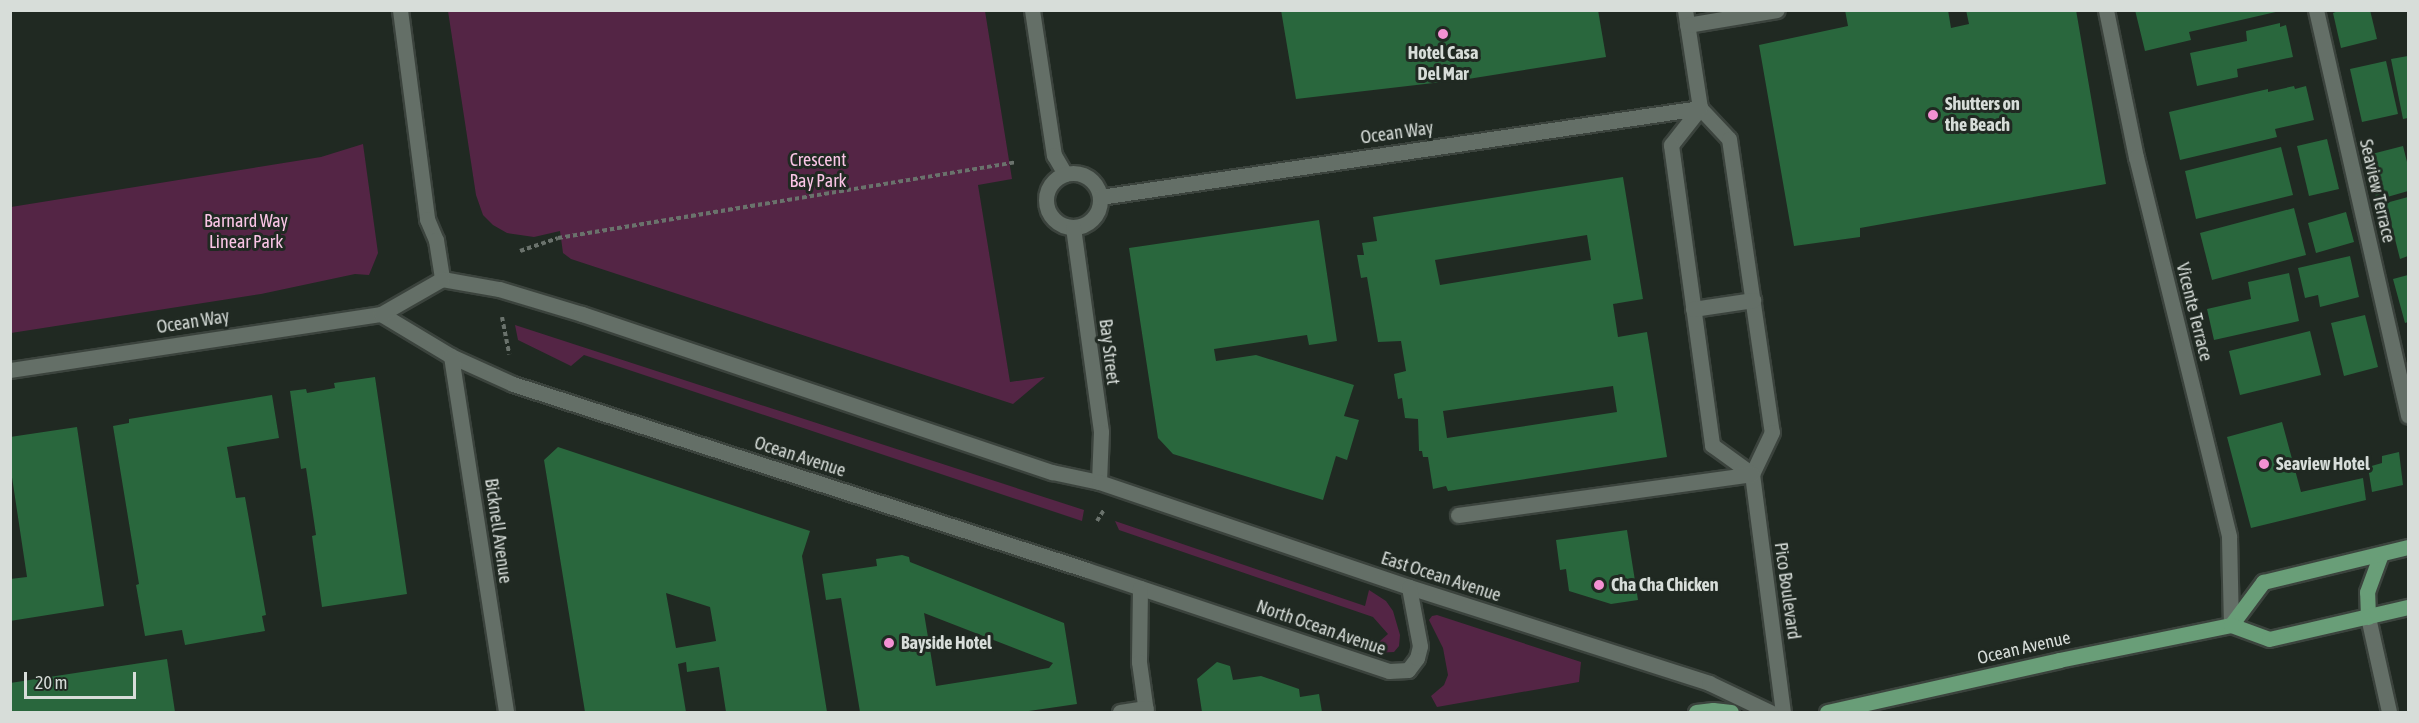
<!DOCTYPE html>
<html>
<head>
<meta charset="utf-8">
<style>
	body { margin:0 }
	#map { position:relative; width:2419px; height:723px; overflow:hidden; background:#202922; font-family:"Asap Condensed",sans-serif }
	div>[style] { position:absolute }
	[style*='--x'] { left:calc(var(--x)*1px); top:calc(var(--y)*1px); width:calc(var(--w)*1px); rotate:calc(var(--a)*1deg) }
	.green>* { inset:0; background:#542545 }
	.building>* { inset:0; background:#29673d }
	.path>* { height:4px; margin-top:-2px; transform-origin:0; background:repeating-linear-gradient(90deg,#6a726c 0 4.5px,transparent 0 7.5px) }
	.roads { filter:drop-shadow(2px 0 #3b433d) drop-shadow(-2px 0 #3b433d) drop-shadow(0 2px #3b433d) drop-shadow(0 -2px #3b433d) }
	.minor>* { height:15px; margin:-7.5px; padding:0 7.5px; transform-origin:7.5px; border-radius:7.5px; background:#646f67 }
	.minor>.ring { margin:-7.5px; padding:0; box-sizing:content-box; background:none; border:15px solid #646f67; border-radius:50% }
	.major>* { height:15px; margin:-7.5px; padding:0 7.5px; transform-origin:7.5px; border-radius:7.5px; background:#699e78 }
	.dots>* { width:16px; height:16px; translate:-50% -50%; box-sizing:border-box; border:3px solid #202922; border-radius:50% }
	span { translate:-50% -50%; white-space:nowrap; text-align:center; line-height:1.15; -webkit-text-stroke:6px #202922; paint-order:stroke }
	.poi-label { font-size:18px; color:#d7ddd9; font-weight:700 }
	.left { translate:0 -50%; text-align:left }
	.street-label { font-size:18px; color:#d7ddd9 }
	.park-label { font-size:18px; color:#fac5e6 }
	.frame { position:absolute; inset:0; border:12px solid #d7ddd9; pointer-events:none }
	.scale { position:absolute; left:24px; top:672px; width:112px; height:27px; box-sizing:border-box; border:3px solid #d7ddd9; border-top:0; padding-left:8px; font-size:18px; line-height:21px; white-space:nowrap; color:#d7ddd9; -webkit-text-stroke:4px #202922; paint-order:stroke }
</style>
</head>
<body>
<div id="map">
	<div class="green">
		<i style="clip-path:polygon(448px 11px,985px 11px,1012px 179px,978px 185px,1010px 382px,1045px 377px,1013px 404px,571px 259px,563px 253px,560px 231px,534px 237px,507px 233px,493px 225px,483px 215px,476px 195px)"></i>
		<i style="clip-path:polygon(363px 144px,378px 253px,369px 275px,355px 274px,261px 294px,11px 333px,11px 207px,321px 157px)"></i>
		<i style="clip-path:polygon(515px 325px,1084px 510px,1082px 521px,584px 355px,571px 366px,518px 340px)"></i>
		<i style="clip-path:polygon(1115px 521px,1365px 606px,1369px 590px,1386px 601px,1393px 611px,1400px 635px,1399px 646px,1394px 652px,1373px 653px,1372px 648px,1388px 634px,1373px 617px,1119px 530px)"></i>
		<i style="clip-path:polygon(1437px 615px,1581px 662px,1579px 682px,1437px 707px,1431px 696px,1444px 685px,1448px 675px,1443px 648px,1429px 620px,1432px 616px)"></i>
	</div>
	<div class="building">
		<i style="clip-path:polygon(1281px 10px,1598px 10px,1606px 57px,1468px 79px,1296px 99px)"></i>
		<i style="clip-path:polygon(1845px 10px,1948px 10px,1951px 28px,1969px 24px,1966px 10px,2076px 10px,2106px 184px,1860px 228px,1860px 237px,1794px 246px,1759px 45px,1848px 26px)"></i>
		<i style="clip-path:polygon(2135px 10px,2280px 10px,2280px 11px,2189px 32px,2191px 40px,2145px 51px)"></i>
		<i style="clip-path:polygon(2341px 10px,2370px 10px,2377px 39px,2341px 48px,2333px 13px)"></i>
		<i style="clip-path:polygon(2280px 23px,2280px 27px,2286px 25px,2293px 57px,2237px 69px,2238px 77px,2197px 86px,2190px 53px,2247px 41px,2246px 31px)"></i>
		<i style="clip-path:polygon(2408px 56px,2408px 118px,2403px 119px,2391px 59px)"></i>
		<i style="clip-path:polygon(2386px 61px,2398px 114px,2362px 122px,2350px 69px)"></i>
		<i style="clip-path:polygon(2294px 86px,2295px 89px,2306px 86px,2314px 120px,2275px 129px,2277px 137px,2180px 160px,2169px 112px,2268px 89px,2268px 92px)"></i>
		<i style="clip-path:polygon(2327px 139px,2339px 189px,2309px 196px,2297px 146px)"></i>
		<i style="clip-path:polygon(2403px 146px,2408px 166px,2408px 191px,2377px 200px,2364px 156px)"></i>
		<i style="clip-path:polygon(2281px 147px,2293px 195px,2196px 219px,2185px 171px)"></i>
		<i style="clip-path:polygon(evenodd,1623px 177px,1643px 299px,1613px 304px,1618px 337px,1647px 332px,1667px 457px,1448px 491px,1446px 486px,1433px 489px,1428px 457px,1423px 457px,1422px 451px,1419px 451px,1418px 419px,1405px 418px,1402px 398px,1398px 399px,1394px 374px,1406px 371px,1401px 341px,1378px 342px,1367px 277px,1361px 278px,1357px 255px,1364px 255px,1362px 243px,1377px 241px,1373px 217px,1623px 177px,1587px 235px,1591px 260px,1440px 285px,1435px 260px,1587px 235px,1623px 177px,1613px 386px,1617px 412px,1447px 438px,1443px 411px,1613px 386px)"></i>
		<i style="clip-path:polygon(2408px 197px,2408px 256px,2400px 259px,2386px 203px)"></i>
		<i style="clip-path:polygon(2294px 208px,2306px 255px,2212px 280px,2200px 233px)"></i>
		<i style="clip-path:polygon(2346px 212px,2354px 242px,2316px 253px,2308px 223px)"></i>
		<i style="clip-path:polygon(1319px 220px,1337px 341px,1309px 345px,1307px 335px,1214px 349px,1216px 361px,1256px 355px,1354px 385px,1344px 416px,1359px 420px,1347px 460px,1336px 456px,1323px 500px,1173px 454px,1158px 438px,1129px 248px)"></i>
		<i style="clip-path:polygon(2350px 256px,2359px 297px,2320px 307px,2318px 295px,2305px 298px,2298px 268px)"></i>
		<i style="clip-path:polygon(2289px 273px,2299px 321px,2214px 340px,2207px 309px,2251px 299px,2248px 282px)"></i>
		<i style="clip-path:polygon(2408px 275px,2408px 322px,2405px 323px,2393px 279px)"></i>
		<i style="clip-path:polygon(2365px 315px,2378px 367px,2344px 376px,2331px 323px)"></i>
		<i style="clip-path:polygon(2310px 331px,2321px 375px,2240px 395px,2229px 351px)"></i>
		<i style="clip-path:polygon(375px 377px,407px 594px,322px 607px,312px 536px,316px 535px,306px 468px,301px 469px,290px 391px,306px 389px,307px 393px,335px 388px,334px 383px)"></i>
		<i style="clip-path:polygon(272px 395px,279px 438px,227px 447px,236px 498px,245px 497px,266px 615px,262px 616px,265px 631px,185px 645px,182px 630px,145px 636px,136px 585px,139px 584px,113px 426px,129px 423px,129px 419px)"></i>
		<i style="clip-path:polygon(2282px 422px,2301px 492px,2363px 478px,2366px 500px,2251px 528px,2227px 437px)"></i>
		<i style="clip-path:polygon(77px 427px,104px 606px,10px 621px,10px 579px,27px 577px,10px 464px,10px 437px)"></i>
		<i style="clip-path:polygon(evenodd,558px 447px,810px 531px,802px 556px,827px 712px,726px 712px,719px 667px,687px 672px,686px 662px,678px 664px,686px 712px,585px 712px,544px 460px,558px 447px,666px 593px,710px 607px,716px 641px,676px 648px,666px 593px)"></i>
		<i style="clip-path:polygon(2399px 452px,2403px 485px,2372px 492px,2368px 467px,2382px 463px,2382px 456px)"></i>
		<i style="clip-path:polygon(1627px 530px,1638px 600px,1611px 604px,1569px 591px,1566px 569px,1560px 570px,1556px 540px)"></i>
		<i style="clip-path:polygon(evenodd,902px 555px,909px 557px,910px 562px,1064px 623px,1077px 704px,1022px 712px,860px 712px,841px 598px,826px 600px,822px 574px,877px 566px,876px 559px,902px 555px,924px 613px,1053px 663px,1049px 668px,936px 686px,924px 613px)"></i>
		<i style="clip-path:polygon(167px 659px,175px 712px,10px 712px,10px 683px)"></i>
		<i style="clip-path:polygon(1217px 662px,1230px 666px,1233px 680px,1261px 676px,1299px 689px,1300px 697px,1319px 694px,1322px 712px,1202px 712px,1197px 679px)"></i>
	</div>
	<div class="path">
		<i style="--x:520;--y:251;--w:40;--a:-18.9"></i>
		<i style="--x:558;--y:238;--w:463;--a:-9.4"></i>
		<i style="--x:502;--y:317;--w:38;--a:79"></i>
		<i style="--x:1097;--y:521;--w:13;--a:-58"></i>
	</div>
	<div class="roads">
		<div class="minor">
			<i style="--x:400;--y:10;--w:211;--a:82.6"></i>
			<i style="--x:427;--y:219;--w:23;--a:67"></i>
			<i style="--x:436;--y:240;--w:39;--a:81"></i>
			<i style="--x:1032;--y:10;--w:147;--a:81.4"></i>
			<i style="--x:1054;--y:155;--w:22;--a:60"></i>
			<i style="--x:1685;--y:10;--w:99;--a:81.3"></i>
			<i style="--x:1700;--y:108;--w:42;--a:46.9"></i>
			<i style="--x:1729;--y:139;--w:296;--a:81.7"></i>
			<i style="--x:1772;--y:432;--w:47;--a:115.5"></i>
			<i style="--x:1752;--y:474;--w:240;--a:82.6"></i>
			<i style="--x:2106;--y:10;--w:150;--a:78.5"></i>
			<i style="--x:2136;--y:157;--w:391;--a:76.2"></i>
			<i style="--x:2229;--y:537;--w:88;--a:88.7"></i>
			<i style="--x:2316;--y:10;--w:416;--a:77.2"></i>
			<i style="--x:1687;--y:25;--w:91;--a:-9.5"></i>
			<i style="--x:1700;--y:108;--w:47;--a:128.1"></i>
			<i style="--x:1671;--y:145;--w:303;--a:82.2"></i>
			<i style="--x:1712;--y:445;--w:49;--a:35.9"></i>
			<i class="ring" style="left:1046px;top:173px;width:39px;height:39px"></i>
			<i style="--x:1100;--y:197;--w:607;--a:-8.44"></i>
			<i style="--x:1073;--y:227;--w:207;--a:82.2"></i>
			<i style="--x:1101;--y:432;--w:50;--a:92.3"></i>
			<i style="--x:442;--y:279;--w:58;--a:10"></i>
			<i style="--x:499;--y:289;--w:87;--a:16.8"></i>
			<i style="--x:582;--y:314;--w:496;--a:18.6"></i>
			<i style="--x:1052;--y:472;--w:48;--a:12"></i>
			<i style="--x:1099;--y:482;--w:327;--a:18.7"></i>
			<i style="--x:1409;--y:587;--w:315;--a:17.7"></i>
			<i style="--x:1709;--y:683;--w:68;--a:25.4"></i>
			<i style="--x:1693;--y:309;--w:61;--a:-8.5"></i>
			<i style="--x:381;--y:314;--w:82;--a:31"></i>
			<i style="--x:451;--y:356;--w:68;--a:24.3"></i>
			<i style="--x:513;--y:384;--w:603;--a:17.95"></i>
			<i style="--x:1087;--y:570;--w:318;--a:18.5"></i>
			<i style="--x:1389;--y:671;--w:19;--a:-3"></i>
			<i style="--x:1408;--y:670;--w:15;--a:-53"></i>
			<i style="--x:1417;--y:658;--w:12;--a:-76"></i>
			<i style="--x:1420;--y:646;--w:60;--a:-100.6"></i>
			<i style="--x:451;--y:356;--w:360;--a:81.2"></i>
			<i style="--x:10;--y:370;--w:375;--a:-8.6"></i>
			<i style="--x:381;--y:314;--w:70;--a:-29.8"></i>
			<i style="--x:1458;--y:515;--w:297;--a:-7.9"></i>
			<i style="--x:1140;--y:588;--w:74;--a:90.8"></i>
			<i style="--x:1139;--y:662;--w:50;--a:82"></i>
			<i style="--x:2368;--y:617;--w:97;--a:77.5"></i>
			<i style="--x:1120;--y:712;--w:26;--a:-9"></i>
		</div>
		<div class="major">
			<i style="--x:2368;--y:617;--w:25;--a:-92"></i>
			<i style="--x:2367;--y:592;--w:40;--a:-69.8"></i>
			<i style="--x:2231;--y:625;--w:54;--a:-53.3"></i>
			<i style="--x:2263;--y:582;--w:149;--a:-13.6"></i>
			<i style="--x:1696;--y:712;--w:17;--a:-7"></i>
			<i style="--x:1713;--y:710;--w:18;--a:6"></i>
			<i style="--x:1827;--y:712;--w:238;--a:-12.6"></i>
			<i style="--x:2059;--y:660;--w:176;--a:-11.5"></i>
			<i style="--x:2231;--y:625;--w:40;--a:20.2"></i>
			<i style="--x:2269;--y:639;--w:143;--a:-13"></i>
		</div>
	</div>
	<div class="dots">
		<i style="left:1443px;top:34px;background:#f491d3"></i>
		<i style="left:1933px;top:115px;background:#f491d3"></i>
		<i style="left:2264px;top:464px;background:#f491d3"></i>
		<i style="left:1599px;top:585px;background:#f491d3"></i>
		<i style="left:889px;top:643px;background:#f491d3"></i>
	</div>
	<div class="poi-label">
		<span style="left:1443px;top:64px">Hotel Casa<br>Del Mar</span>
		<span class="left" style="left:1945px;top:115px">Shutters on<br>the Beach</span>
		<span class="left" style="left:2276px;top:464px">Seaview Hotel</span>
		<span class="left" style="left:1611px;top:585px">Cha Cha Chicken</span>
		<span class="left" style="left:901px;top:643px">Bayside Hotel</span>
	</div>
	<div class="street-label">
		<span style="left:1397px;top:133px;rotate:-8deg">Ocean Way</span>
		<span style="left:2377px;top:191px;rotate:77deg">Seaview Terrace</span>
		<span style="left:2194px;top:312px;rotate:76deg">Vicente Terrace</span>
		<span style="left:193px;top:322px;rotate:-9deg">Ocean Way</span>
		<span style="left:1109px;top:352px;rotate:83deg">Bay Street</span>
		<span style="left:800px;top:457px;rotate:18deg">Ocean Avenue</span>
		<span style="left:498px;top:531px;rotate:82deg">Bicknell Avenue</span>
		<span style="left:1441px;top:577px;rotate:18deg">East Ocean Avenue</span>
		<span style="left:1787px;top:591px;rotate:82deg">Pico Boulevard</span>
		<span style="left:1321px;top:628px;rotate:19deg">North Ocean Avenue</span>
		<span style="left:2024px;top:648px;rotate:-13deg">Ocean Avenue</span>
	</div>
	<div class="park-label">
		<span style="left:818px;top:171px">Crescent<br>Bay Park</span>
		<span style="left:246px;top:232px">Barnard Way<br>Linear Park</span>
	</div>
	<div class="frame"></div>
	<div class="scale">20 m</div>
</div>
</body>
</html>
